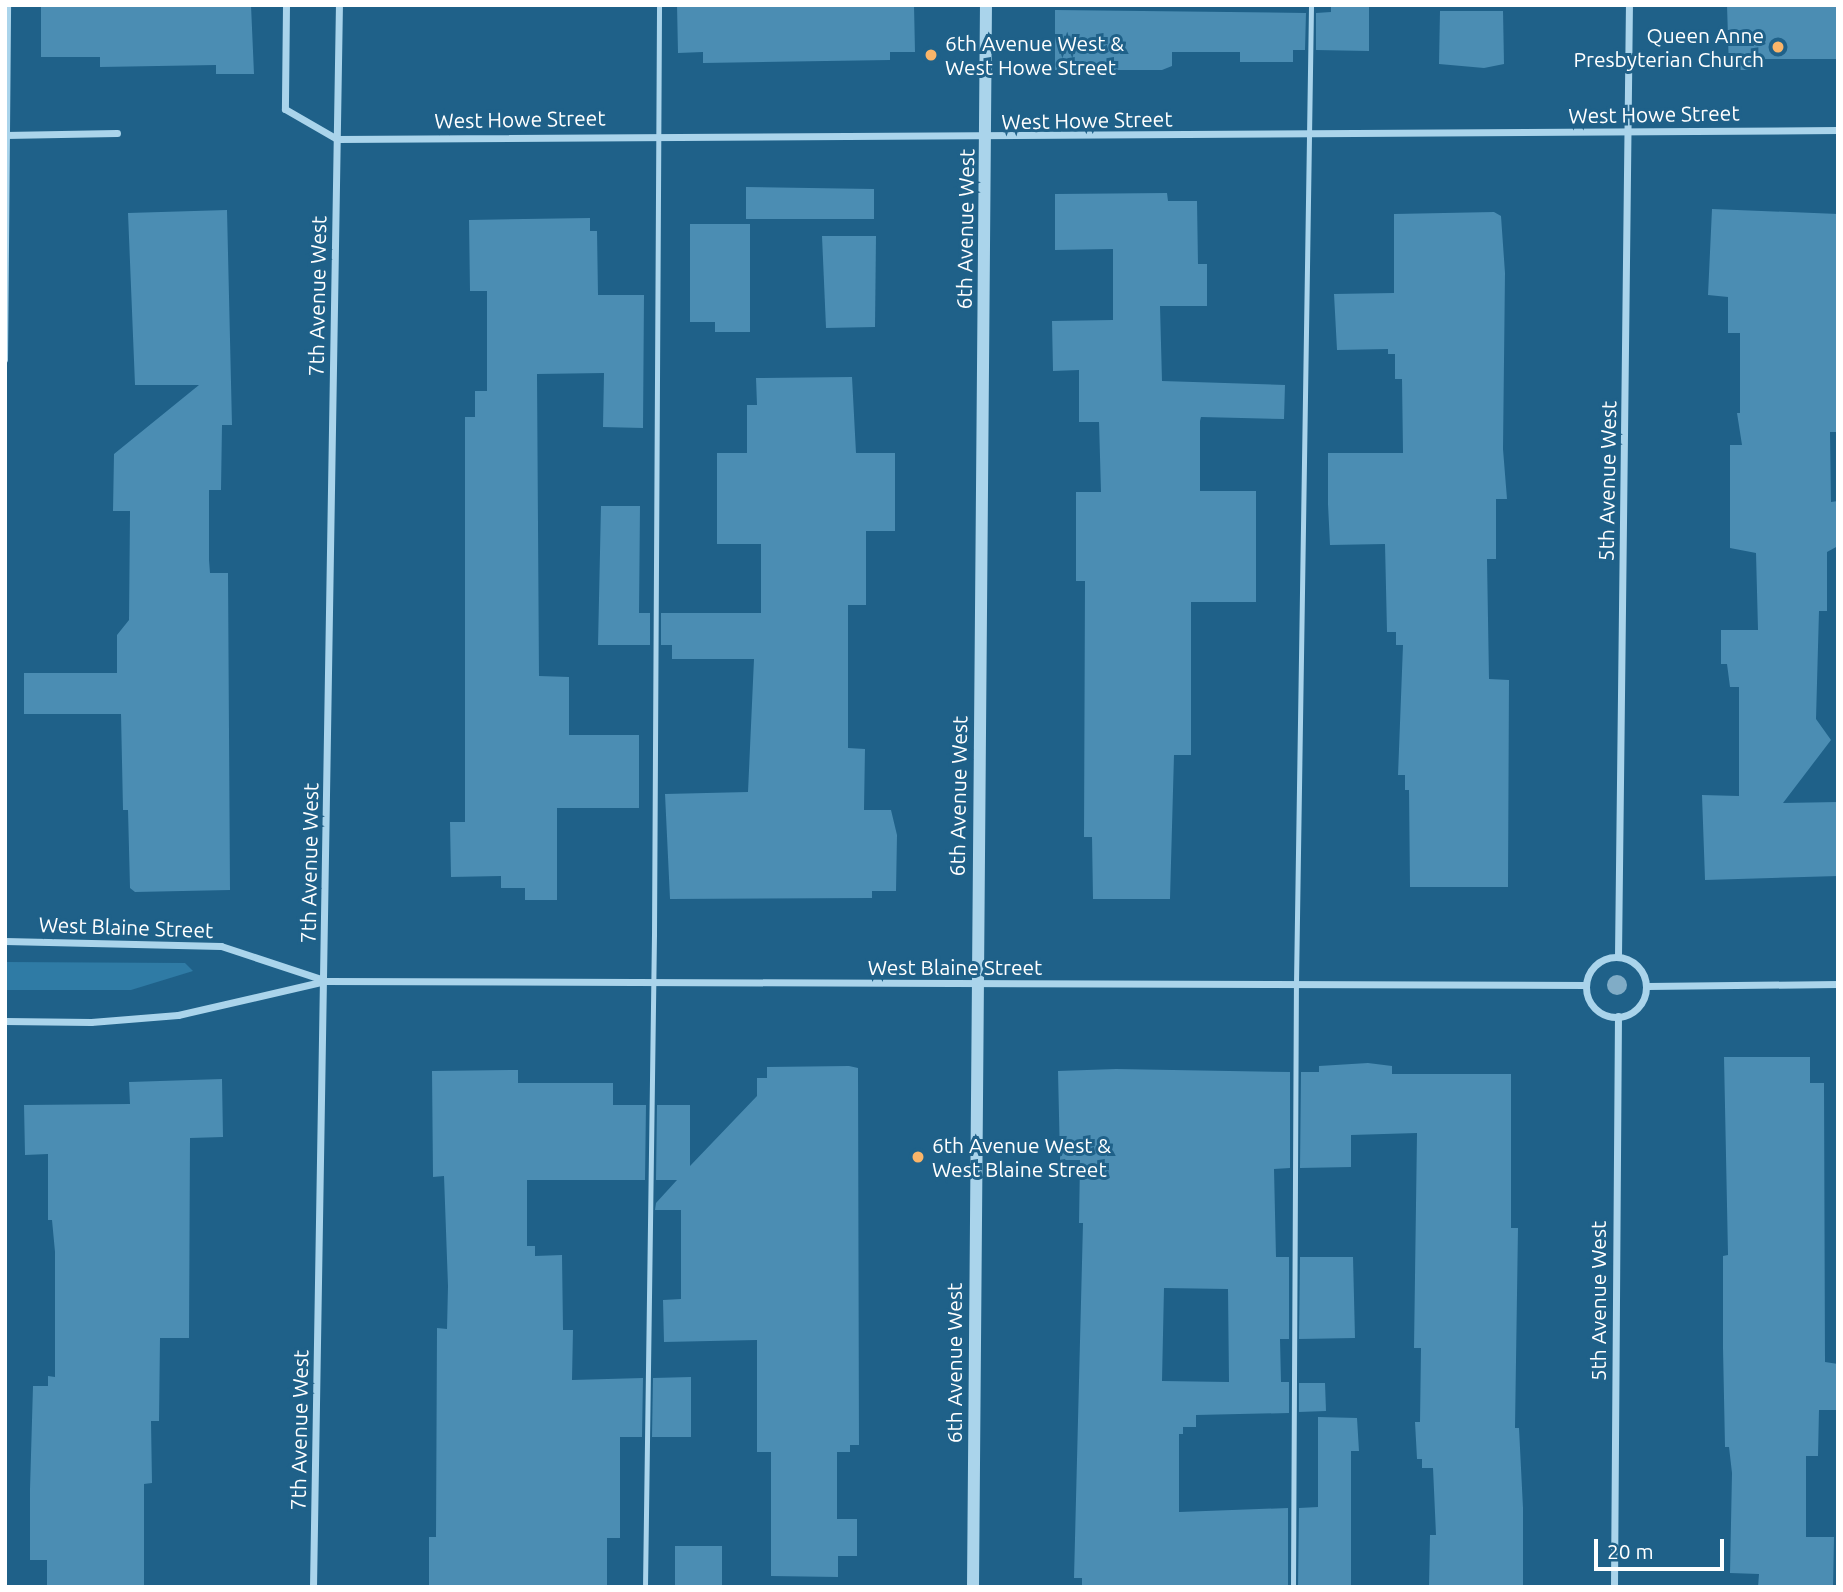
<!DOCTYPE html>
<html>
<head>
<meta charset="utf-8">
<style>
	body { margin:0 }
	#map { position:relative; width:1843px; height:1592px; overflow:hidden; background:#1f6189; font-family:Ubuntu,sans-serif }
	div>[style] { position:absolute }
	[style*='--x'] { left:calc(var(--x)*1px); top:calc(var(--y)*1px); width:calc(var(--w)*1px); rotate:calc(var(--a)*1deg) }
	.green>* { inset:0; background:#2f7ba5 }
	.building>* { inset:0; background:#4b8db3 }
	.service>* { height:5px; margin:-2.5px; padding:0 2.5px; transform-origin:2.5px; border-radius:2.5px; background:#aad4eb }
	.minor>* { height:7px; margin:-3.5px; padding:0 3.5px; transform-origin:3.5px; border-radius:3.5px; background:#aad4eb }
	.minor>.ring { margin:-3.5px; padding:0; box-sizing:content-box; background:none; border:7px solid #aad4eb; border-radius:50% }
	.tertiary>* { height:12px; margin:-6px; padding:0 6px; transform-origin:6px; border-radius:6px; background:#aad4eb }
	.trees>* { width:20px; height:20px; margin:-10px; border-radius:50%; background:#80acc6 }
	.dots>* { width:19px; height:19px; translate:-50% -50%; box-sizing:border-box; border:4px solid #1f6189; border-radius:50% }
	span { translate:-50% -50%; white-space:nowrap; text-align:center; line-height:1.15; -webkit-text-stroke:6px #1f6189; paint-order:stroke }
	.poi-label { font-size:21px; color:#fff }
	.right { translate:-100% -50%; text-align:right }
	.left { translate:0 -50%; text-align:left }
	.street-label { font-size:21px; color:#fff }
	.frame { position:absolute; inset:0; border:7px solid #fff; pointer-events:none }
	.scale { position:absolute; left:1594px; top:1539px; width:130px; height:32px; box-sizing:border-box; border:4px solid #fff; border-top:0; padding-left:9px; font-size:21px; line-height:24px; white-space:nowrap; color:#fff; -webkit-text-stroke:5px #1f6189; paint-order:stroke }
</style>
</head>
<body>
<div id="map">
	<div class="green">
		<i style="clip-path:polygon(5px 962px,185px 963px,193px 971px,131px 990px,5px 990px)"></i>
	</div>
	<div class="building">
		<i style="clip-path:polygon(41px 5px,251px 5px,254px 74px,216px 74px,216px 65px,100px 67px,100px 57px,41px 57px)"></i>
		<i style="clip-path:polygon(677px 5px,914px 5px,915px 52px,890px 52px,890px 60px,703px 63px,703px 52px,678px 53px)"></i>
		<i style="clip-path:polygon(1331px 5px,1369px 5px,1369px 51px,1316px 50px,1316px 13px,1331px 12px)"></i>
		<i style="clip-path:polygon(1727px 5px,1838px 5px,1838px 59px,1764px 59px,1764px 70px,1729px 70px)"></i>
		<i style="clip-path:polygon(1055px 10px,1306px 13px,1305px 50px,1293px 50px,1293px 62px,1240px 62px,1240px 52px,1172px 52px,1172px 66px,1162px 70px,1055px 70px)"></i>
		<i style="clip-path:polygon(1440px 11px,1503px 11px,1504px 64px,1484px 68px,1439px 64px)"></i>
		<i style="clip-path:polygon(746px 187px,874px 189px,874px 219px,746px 219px)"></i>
		<i style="clip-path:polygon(1167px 193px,1168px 201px,1197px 201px,1198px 264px,1207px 264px,1207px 306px,1160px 306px,1162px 381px,1285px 385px,1284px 419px,1201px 417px,1200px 421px,1200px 491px,1256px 491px,1256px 602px,1191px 602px,1191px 755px,1174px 755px,1170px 899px,1093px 899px,1092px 837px,1084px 837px,1085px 581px,1076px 581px,1076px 492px,1101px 492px,1099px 422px,1079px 422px,1079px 370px,1053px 371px,1052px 321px,1113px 320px,1113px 249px,1055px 250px,1055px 194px)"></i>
		<i style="clip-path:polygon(1712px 209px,1838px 214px,1838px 432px,1830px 432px,1831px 502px,1838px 501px,1838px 546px,1827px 552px,1827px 611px,1819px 611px,1816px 719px,1831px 740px,1783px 803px,1838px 802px,1838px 876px,1705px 880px,1702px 795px,1739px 796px,1739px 687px,1730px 687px,1727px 664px,1721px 664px,1721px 630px,1758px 630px,1756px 553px,1730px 548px,1730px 445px,1742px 445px,1737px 413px,1740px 413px,1740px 333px,1728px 333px,1728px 297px,1708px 295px)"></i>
		<i style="clip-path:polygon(227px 210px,232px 425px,222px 425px,221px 490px,209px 490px,209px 560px,210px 573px,228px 573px,230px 890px,135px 892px,130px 888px,128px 810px,123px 810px,121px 714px,24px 714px,24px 673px,117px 673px,117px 635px,129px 620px,130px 511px,113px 511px,114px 454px,199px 385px,135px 385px,128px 213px)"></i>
		<i style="clip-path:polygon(1494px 212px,1501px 216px,1505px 273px,1503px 449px,1507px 499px,1496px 499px,1496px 559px,1487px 559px,1489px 679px,1509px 680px,1508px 887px,1410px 887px,1409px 790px,1405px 790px,1405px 775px,1398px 775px,1403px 645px,1396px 645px,1396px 632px,1387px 632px,1385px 544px,1330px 545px,1328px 504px,1328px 453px,1403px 453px,1402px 379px,1395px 379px,1395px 354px,1388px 354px,1388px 349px,1337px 350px,1334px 294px,1394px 293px,1394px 214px)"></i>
		<i style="clip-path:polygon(590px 218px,590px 231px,597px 231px,598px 295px,644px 295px,643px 428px,603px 427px,604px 373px,537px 374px,539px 676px,569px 677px,569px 735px,639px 735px,639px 808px,557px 808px,557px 900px,525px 900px,525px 888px,501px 888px,501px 876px,451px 877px,450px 822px,465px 822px,465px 417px,475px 417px,475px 391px,487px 391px,487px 291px,470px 291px,469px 220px)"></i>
		<i style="clip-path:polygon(690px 224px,750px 224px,750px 332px,715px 332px,715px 322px,690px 322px)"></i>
		<i style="clip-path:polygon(822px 236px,876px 236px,875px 327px,826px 328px)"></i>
		<i style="clip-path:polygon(852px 377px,856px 453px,895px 453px,895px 531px,866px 531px,866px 605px,848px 605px,848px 748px,865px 749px,864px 810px,891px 810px,897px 835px,896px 891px,872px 891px,872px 898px,670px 899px,665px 794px,748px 792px,754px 659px,672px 659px,672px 645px,661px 645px,661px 613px,761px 613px,761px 544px,717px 544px,717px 453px,747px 453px,747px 405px,757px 405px,756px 378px)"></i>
		<i style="clip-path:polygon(601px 506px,640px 506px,639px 613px,650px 613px,650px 645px,598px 645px)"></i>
		<i style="clip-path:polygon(1724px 1057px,1810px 1057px,1810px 1083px,1824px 1083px,1825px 1362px,1838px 1364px,1838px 1410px,1819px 1410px,1818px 1456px,1806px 1456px,1806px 1537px,1834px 1537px,1833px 1587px,1758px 1587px,1759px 1574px,1730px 1573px,1732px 1473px,1729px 1447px,1725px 1447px,1723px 1348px,1723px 1256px,1728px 1255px)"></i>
		<i style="clip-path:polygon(1368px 1063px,1392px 1066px,1392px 1074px,1511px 1074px,1511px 1228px,1518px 1228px,1515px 1428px,1519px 1428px,1523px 1508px,1523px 1587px,1429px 1587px,1430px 1535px,1436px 1535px,1433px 1468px,1422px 1468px,1422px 1459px,1417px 1459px,1415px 1422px,1420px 1422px,1421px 1348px,1414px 1348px,1417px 1133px,1351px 1135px,1351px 1167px,1300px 1168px,1301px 1072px,1319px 1072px,1319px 1066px)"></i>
		<i style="clip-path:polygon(849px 1066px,858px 1068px,859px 1445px,850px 1445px,850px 1452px,837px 1452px,837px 1519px,857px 1519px,857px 1556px,838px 1556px,838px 1577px,771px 1576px,771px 1452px,757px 1452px,757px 1340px,664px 1342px,663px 1300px,681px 1299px,681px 1210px,655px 1210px,656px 1203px,677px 1180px,656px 1180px,657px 1105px,690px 1105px,690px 1166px,757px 1096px,757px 1078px,767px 1078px,767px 1067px)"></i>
		<i style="clip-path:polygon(evenodd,1116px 1069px,1290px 1072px,1290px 1168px,1274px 1169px,1276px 1257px,1289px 1257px,1289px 1339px,1280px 1339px,1281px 1382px,1289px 1382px,1289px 1413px,1196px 1415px,1196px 1427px,1183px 1427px,1183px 1434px,1179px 1434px,1179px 1512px,1288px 1508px,1288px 1587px,1082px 1587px,1082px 1578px,1074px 1578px,1083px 1223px,1079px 1223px,1080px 1160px,1060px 1160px,1058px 1071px,1116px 1069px,1164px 1288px,1228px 1289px,1229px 1382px,1162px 1381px,1164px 1288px)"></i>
		<i style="clip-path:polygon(518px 1070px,518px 1083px,613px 1083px,613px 1105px,646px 1105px,645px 1180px,527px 1180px,527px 1246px,535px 1246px,535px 1256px,562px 1255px,563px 1330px,573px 1330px,572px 1380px,643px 1378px,642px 1437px,620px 1437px,620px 1538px,607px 1538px,607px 1587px,429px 1587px,429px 1537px,436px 1537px,437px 1328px,447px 1329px,448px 1286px,444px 1176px,433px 1177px,432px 1071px)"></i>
		<i style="clip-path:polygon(222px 1079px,223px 1137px,190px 1138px,189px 1338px,160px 1338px,159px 1421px,151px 1421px,152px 1483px,144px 1484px,144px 1586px,47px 1586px,47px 1560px,30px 1560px,30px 1489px,33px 1386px,48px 1386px,48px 1376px,55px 1377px,55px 1252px,52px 1220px,48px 1220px,48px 1154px,25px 1155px,24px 1105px,130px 1104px,129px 1082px)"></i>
		<i style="clip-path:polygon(1300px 1257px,1353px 1257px,1355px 1338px,1299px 1339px)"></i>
		<i style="clip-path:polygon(691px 1377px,691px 1437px,652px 1437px,653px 1378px)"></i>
		<i style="clip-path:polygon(1299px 1383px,1325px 1383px,1326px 1411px,1299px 1412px)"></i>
		<i style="clip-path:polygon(1318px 1417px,1357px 1418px,1359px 1451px,1351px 1451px,1351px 1587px,1298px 1587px,1299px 1508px,1318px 1507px)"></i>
		<i style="clip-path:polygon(675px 1546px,722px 1546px,722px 1587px,675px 1587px)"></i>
	</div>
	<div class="service">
		<i style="--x:5;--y:360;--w:355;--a:-89.5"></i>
		<i style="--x:645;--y:1587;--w:652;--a:-89.21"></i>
		<i style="--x:654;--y:935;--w:930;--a:-89.69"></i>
		<i style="--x:1293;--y:1587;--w:604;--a:-89.72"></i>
		<i style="--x:1296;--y:983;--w:978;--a:-89.12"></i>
	</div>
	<div class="minor">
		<i style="--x:286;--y:5;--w:104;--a:90.6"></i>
		<i style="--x:285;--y:109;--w:60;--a:30"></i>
		<i style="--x:5;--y:135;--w:112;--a:-1"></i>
		<i style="--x:337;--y:139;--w:1501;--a:-0.34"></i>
		<i style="--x:5;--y:941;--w:216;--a:1.3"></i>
		<i style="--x:221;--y:946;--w:108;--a:18.3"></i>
		<i style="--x:1618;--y:956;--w:951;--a:-89.34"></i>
		<i class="ring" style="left:1586px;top:957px;width:53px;height:53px"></i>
		<i style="--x:1647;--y:986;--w:191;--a:-0.6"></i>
		<i style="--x:5;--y:1021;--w:86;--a:0.7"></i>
		<i style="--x:91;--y:1022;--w:87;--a:-4.6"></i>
		<i style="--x:178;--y:1015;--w:151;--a:-13"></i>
		<i style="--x:325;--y:981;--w:1261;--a:0.18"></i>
		<i style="--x:313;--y:1587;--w:1582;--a:-89.06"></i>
		<i style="--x:1614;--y:1587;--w:571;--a:-89.6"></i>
	</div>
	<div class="tertiary">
		<i style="--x:973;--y:1587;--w:1582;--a:-89.53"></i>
	</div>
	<div class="trees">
		<i style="left:1617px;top:985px"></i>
	</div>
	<div class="dots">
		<i style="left:1778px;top:47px;background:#fab569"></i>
		<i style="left:931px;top:55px;background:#fab569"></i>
		<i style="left:918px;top:1157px;background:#fab569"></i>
	</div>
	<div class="poi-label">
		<span class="right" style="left:1764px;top:47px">Queen Anne<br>Presbyterian Church</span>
		<span class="left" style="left:945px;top:55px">6th Avenue West &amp;<br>West Howe Street</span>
		<span class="left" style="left:932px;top:1157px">6th Avenue West &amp;<br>West Blaine Street</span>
	</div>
	<div class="street-label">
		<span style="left:1654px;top:114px;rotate:-1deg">West Howe Street</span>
		<span style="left:520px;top:119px;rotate:-1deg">West Howe Street</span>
		<span style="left:1087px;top:120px;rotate:-1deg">West Howe Street</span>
		<span style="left:965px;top:229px;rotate:-89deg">6th Avenue West</span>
		<span style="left:317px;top:296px;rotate:-89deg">7th Avenue West</span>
		<span style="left:1607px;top:481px;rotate:-89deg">5th Avenue West</span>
		<span style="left:958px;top:796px;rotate:-89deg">6th Avenue West</span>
		<span style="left:309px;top:863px;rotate:-89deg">7th Avenue West</span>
		<span style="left:126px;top:927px;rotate:2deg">West Blaine Street</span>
		<span style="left:955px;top:967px">West Blaine Street</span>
		<span style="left:1598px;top:1301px;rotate:-90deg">5th Avenue West</span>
		<span style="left:954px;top:1363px;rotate:-90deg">6th Avenue West</span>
		<span style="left:299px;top:1430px;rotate:-89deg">7th Avenue West</span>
	</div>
	<div class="frame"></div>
	<div class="scale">20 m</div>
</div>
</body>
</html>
